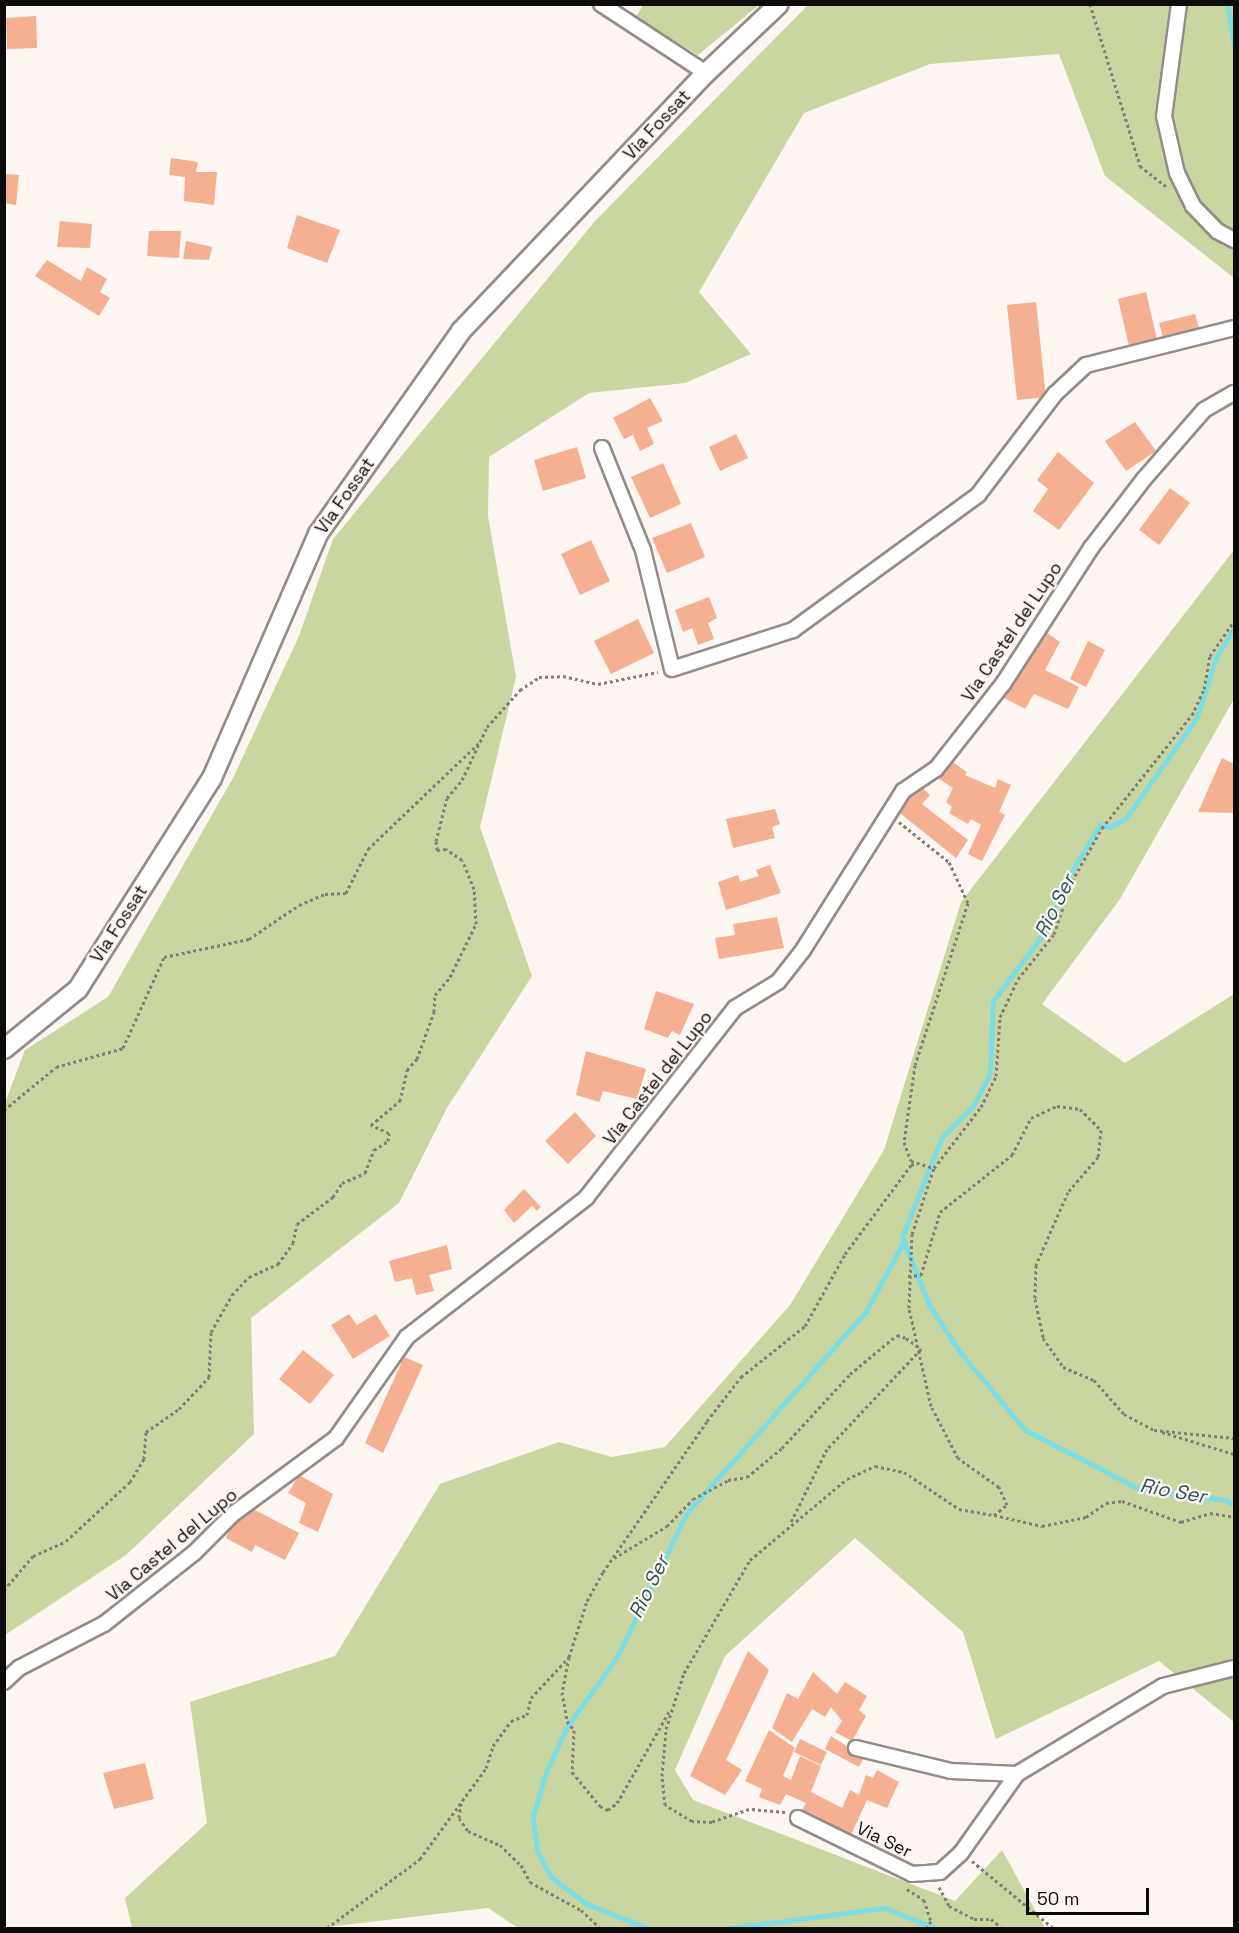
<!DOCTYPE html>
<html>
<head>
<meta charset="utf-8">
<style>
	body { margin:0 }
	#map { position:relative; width:1239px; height:1933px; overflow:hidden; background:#fdf5f1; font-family:"Space Grotesk",sans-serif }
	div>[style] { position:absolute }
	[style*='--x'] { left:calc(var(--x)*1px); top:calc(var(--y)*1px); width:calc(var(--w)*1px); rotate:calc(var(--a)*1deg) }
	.green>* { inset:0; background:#c9d69f }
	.stream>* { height:5px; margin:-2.5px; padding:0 2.5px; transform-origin:2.5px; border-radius:2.5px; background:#7ddde4 }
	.building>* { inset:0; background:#f4b090 }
	.path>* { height:3px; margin-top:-1.5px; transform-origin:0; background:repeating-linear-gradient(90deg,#837e7b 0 3px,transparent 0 6px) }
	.roads { filter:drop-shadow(2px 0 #938c89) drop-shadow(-2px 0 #938c89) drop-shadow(0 2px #938c89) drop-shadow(0 -2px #938c89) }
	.minor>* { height:14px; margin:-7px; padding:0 7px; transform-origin:7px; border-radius:7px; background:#fff }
	.tertiary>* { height:18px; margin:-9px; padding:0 9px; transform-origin:9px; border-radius:9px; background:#fff }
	span { translate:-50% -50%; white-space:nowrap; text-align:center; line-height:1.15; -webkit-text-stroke:4.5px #fdf5f1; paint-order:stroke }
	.street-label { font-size:18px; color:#0d0b09 }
	.water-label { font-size:20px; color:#2a5559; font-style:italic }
	.frame { position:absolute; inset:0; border:6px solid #0d0b09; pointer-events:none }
	.scale { position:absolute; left:1026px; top:1888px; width:123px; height:27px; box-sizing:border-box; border:3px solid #0d0b09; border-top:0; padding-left:8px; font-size:18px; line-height:21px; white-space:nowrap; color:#0d0b09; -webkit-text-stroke:4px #fdf5f1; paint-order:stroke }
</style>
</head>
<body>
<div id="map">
	<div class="green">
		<i style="clip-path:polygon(643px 5px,643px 4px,759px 5px,698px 55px,636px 17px)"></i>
		<i style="clip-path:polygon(808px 5px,1234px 5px,1234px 278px,1105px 176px,1059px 54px,930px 64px,804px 113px,699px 292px,751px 354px,685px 383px,589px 393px,489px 457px,488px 516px,516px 677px,480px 827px,532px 976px,447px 1108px,399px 1203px,251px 1318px,254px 1434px,126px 1555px,5px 1635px,5px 1103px,25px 1050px,108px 997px,233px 778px,299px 636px,333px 539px,596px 220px)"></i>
		<i style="clip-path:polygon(1234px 550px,1234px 699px,1120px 899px,1042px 1004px,1125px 1063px,1234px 994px,1234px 1722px,1159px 1661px,996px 1739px,963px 1632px,855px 1538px,725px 1656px,675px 1770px,693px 1800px,955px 1901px,1002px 1850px,1045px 1928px,518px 1928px,488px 1908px,319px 1928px,132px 1928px,125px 1898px,207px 1823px,190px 1702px,335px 1656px,440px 1484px,559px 1442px,612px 1457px,665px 1447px,790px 1305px,884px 1150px,961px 902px)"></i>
	</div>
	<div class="stream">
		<i style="--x:1227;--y:4;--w:42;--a:80.3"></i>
		<i style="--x:1234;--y:628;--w:34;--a:122"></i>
		<i style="--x:1216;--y:657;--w:63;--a:107.6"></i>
		<i style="--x:1197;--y:717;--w:123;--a:125.1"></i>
		<i style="--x:1126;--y:818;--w:18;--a:151"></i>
		<i style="--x:1110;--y:827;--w:10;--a:-169"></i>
		<i style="--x:1100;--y:825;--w:73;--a:121.5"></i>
		<i style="--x:1062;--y:887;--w:40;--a:108"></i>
		<i style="--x:1050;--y:925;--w:95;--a:126.9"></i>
		<i style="--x:993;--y:1001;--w:72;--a:92.4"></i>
		<i style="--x:990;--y:1073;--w:37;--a:117"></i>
		<i style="--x:973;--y:1106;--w:44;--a:135"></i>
		<i style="--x:942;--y:1137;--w:108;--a:111.8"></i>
		<i style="--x:902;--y:1237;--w:73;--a:68.3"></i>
		<i style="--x:929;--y:1305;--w:56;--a:56.6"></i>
		<i style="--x:960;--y:1352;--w:102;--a:50.2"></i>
		<i style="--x:1025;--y:1430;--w:131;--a:27.3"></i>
		<i style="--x:1141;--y:1490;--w:86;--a:6.7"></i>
		<i style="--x:1226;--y:1500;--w:9;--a:32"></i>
		<i style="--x:647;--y:1928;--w:65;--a:-158.2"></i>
		<i style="--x:587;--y:1904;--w:45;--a:-143.1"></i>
		<i style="--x:551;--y:1877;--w:30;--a:-118"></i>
		<i style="--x:537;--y:1851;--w:34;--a:-97"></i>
		<i style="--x:533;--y:1817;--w:41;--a:-74.6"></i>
		<i style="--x:544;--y:1777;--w:54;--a:-65.8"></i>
		<i style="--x:566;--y:1728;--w:87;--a:-54.3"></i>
		<i style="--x:617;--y:1657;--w:159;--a:-64.2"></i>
		<i style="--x:686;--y:1514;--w:271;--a:-48.4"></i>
		<i style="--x:866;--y:1311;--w:80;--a:-61.5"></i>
		<i style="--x:730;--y:1928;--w:156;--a:-7.4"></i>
		<i style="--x:885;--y:1908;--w:54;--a:21.8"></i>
	</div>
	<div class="building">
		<i style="clip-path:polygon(36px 16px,37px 48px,7px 49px,6px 18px)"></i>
		<i style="clip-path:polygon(171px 158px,198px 162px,196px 172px,217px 172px,214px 205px,184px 201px,185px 177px,169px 175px)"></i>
		<i style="clip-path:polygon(4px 174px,19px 175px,16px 205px,4px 203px)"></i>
		<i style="clip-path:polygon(297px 215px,340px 230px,327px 263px,287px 248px)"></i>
		<i style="clip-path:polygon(60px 221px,92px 224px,90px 248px,57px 247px)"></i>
		<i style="clip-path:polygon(149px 231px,181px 231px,179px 258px,147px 256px)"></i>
		<i style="clip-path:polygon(186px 241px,212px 247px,209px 260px,183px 259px)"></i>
		<i style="clip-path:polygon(47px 260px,81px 281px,87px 267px,107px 279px,100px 292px,110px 298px,99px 316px,35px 276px)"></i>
		<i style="clip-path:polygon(1146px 292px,1157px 339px,1129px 346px,1118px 299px)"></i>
		<i style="clip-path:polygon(1036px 302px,1046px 397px,1017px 400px,1007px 305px)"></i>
		<i style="clip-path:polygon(1195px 314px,1199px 328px,1163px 337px,1159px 323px)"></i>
		<i style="clip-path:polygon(650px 398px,663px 421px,647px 428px,654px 444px,640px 451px,633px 435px,624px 439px,613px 418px)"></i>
		<i style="clip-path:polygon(1135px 422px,1156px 451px,1126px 471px,1105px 441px)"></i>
		<i style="clip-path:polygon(736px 434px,748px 458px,720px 471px,709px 447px)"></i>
		<i style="clip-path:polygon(577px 447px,586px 478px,543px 491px,534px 460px)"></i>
		<i style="clip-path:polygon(1058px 452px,1094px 483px,1059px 530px,1033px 511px,1048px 489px,1037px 480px)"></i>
		<i style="clip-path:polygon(663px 463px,681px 504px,650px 518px,631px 477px)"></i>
		<i style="clip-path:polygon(1170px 488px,1190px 503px,1159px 545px,1139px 530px)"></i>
		<i style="clip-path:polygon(691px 523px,705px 557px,667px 573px,652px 538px)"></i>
		<i style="clip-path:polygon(591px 540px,610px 581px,580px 595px,561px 554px)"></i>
		<i style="clip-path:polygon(709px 597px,717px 618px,708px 623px,714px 639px,698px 645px,692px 628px,683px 632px,675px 610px)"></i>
		<i style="clip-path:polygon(638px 619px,654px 653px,611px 674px,594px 641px)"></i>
		<i style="clip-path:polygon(1043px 630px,1060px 642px,1045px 670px,1079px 687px,1068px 709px,1034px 694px,1025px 709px,1004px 698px)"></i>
		<i style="clip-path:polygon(1088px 641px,1105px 650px,1086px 687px,1070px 679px)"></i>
		<i style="clip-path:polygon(1222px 758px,1234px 764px,1234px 813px,1198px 812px)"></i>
		<i style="clip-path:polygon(951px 761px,967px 772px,965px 775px,995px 788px,998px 779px,1011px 785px,999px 812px,1005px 815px,982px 861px,968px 854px,981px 825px,971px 819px,968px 824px,949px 813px,952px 807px,946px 802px,953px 788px,939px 779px)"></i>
		<i style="clip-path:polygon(918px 784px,930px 795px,922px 804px,968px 840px,956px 858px,896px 810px)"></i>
		<i style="clip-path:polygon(775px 809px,780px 824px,772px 827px,775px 838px,733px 848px,726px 819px)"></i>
		<i style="clip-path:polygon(770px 865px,781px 893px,726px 910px,718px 882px,738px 875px,740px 882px,759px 876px,756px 870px)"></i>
		<i style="clip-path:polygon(777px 917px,784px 948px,719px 959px,715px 938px,735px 935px,733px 924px)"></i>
		<i style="clip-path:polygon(656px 991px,694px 1004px,680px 1035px,672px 1031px,668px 1038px,644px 1029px)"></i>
		<i style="clip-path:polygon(586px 1051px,646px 1069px,637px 1099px,603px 1091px,599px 1102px,576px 1095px)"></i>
		<i style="clip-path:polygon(575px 1112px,596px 1136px,568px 1164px,545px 1141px)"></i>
		<i style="clip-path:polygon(524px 1189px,541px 1207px,537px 1211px,532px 1206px,514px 1223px,504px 1210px)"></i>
		<i style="clip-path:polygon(447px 1245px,452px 1269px,429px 1275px,434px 1291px,416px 1295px,412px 1278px,395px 1282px,389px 1261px)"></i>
		<i style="clip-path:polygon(349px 1314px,357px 1325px,376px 1314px,390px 1336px,353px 1359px,331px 1325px)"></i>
		<i style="clip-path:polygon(303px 1350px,334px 1375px,310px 1404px,279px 1379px)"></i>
		<i style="clip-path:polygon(404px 1357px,423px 1365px,383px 1453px,365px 1443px)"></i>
		<i style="clip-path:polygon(299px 1475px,333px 1494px,318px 1532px,299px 1523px,306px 1503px,288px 1493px)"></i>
		<i style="clip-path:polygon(249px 1507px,299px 1533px,285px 1560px,255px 1545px,252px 1552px,226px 1538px,234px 1520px)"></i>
		<i style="clip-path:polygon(748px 1651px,769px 1670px,726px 1760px,742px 1770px,725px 1795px,690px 1776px)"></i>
		<i style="clip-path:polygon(813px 1672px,837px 1694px,845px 1682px,867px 1696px,859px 1710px,866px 1716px,852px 1741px,835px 1732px,842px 1721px,831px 1707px,825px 1717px,812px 1709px,792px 1742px,772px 1728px,787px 1693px,798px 1699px)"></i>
		<i style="clip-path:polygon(769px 1730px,795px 1748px,783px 1776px,791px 1780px,800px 1756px,821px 1766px,811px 1792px,842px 1808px,850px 1790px,859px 1795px,866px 1775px,873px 1778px,877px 1770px,899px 1782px,887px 1808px,867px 1800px,851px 1835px,801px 1812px,806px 1803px,786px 1794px,780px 1805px,759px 1797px,762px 1789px,745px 1781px)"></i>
		<i style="clip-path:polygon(831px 1736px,864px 1757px,859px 1767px,825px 1749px)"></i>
		<i style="clip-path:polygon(800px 1739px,827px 1752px,821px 1765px,794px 1752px)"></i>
		<i style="clip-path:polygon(145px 1763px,154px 1799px,114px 1809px,103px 1773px)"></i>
	</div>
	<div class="path">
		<i style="--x:1090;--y:4;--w:170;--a:72.8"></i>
		<i style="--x:1140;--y:166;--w:34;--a:38"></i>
		<i style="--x:899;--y:822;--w:64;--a:38.7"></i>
		<i style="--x:949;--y:862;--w:45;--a:65.1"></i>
		<i style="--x:968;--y:903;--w:170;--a:108.1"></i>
		<i style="--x:915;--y:1065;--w:78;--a:98.1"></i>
		<i style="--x:904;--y:1142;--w:20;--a:70"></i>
		<i style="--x:911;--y:1161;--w:24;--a:17"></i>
		<i style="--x:4;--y:1110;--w:67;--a:-39.6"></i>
		<i style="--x:56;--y:1067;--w:70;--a:-15.8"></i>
		<i style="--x:123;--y:1048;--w:100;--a:-65.7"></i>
		<i style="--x:164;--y:957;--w:87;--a:-12"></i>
		<i style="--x:249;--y:939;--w:60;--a:-34.2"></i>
		<i style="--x:299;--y:905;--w:28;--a:-23"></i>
		<i style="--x:325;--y:894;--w:21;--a:-3"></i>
		<i style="--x:346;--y:893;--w:49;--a:-63.4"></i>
		<i style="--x:368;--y:849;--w:156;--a:-43.7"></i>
		<i style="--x:908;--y:1276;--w:13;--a:-4"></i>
		<i style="--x:921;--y:1275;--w:66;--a:-73.2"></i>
		<i style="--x:940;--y:1212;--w:92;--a:-38.4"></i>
		<i style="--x:1012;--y:1155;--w:42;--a:-62.8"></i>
		<i style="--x:1031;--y:1118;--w:29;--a:-25"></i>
		<i style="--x:1057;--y:1106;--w:23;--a:7"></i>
		<i style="--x:1080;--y:1109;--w:30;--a:45"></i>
		<i style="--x:1101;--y:1130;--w:27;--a:96"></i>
		<i style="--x:1098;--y:1157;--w:46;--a:130.6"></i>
		<i style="--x:1068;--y:1192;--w:80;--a:113.7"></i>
		<i style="--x:1036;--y:1265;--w:34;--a:92"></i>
		<i style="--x:1035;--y:1299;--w:40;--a:78"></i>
		<i style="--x:1043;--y:1338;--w:35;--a:55"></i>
		<i style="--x:1063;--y:1367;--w:34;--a:23"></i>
		<i style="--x:1094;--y:1380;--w:45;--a:48.6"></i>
		<i style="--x:1124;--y:1414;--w:34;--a:28"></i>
		<i style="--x:1154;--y:1430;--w:80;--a:5.7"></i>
		<i style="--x:1162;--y:1432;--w:75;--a:17"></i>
		<i style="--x:994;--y:1515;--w:49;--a:12.9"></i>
		<i style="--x:1042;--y:1526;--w:45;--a:-11.6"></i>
		<i style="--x:1086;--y:1517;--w:24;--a:-35"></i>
		<i style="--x:1106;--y:1503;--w:16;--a:-7"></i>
		<i style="--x:1122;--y:1501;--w:63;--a:19.6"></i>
		<i style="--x:1181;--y:1522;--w:30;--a:-17"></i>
		<i style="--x:1210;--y:1513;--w:24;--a:9"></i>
		<i style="--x:614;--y:1558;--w:62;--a:-31.1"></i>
		<i style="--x:667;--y:1526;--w:37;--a:-46"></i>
		<i style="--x:693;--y:1499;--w:40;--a:-28"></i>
		<i style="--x:728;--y:1480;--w:19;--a:-9"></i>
		<i style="--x:747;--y:1477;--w:45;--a:-39.6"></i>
		<i style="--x:782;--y:1448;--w:100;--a:-47.4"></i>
		<i style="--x:850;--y:1374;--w:61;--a:-39.7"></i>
		<i style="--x:897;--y:1335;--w:9;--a:18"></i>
		<i style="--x:906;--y:1338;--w:19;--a:36"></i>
		<i style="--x:921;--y:1349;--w:137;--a:133.2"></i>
		<i style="--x:827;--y:1449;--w:81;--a:116.3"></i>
		<i style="--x:4;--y:1590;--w:45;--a:-49.5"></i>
		<i style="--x:33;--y:1556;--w:36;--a:-24"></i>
		<i style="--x:66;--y:1541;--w:87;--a:-42.7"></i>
		<i style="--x:130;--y:1482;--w:27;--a:-59"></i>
		<i style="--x:144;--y:1459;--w:27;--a:-86"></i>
		<i style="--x:146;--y:1432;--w:40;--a:-34.9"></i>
		<i style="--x:179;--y:1409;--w:44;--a:-46.8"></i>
		<i style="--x:209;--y:1377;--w:45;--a:-87.5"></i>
		<i style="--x:211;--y:1332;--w:43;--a:-60.4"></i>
		<i style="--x:232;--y:1295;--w:25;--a:-47"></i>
		<i style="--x:249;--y:1277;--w:32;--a:-24"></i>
		<i style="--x:278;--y:1264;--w:26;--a:-54"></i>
		<i style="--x:293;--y:1243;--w:19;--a:-78"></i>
		<i style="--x:297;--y:1224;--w:45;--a:-36.9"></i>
		<i style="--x:333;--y:1197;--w:17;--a:-57"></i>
		<i style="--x:342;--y:1183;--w:25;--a:-23"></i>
		<i style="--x:365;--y:1173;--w:25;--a:-69"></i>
		<i style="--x:374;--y:1150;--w:17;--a:-33"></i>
		<i style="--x:388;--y:1141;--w:8;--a:-83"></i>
		<i style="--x:389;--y:1133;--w:20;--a:-156"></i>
		<i style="--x:371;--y:1125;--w:38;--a:-40"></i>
		<i style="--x:400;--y:1101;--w:32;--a:-77"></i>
		<i style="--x:407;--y:1070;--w:15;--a:-48"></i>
		<i style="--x:417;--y:1059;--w:50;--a:-70.1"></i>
		<i style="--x:434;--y:1012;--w:17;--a:-87"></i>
		<i style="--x:435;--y:995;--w:23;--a:-50"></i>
		<i style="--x:450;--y:977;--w:59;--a:-63.9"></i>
		<i style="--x:476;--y:924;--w:35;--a:-93"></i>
		<i style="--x:474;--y:889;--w:31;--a:-112"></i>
		<i style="--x:462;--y:860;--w:19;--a:-145"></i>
		<i style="--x:446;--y:849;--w:9;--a:174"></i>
		<i style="--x:437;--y:850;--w:9;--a:-96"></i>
		<i style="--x:436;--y:841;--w:44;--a:-75.7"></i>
		<i style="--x:447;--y:798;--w:23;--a:-50"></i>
		<i style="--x:462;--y:780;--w:59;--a:-64.7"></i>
		<i style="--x:487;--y:727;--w:50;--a:-48.3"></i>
		<i style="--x:520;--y:690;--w:23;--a:-34"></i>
		<i style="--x:539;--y:677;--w:24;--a:-2"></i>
		<i style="--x:563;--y:676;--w:36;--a:13"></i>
		<i style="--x:598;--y:684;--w:61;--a:-11.3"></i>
		<i style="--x:569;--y:1657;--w:36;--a:101"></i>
		<i style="--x:562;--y:1692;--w:29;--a:80"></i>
		<i style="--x:567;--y:1721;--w:11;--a:52"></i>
		<i style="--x:574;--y:1730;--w:42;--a:92.7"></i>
		<i style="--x:572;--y:1772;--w:44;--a:50.5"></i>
		<i style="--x:600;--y:1806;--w:9;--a:27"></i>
		<i style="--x:608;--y:1810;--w:11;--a:-38"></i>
		<i style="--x:617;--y:1803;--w:105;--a:-60.3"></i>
		<i style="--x:461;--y:1803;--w:15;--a:98"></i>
		<i style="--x:459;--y:1818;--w:16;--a:55"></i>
		<i style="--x:468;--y:1831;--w:35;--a:24"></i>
		<i style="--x:500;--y:1845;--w:29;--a:44"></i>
		<i style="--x:521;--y:1865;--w:19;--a:62"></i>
		<i style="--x:530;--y:1882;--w:58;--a:28.8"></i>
		<i style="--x:581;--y:1910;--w:26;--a:43"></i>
		<i style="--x:785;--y:1812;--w:36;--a:-175"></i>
		<i style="--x:749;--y:1809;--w:39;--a:161"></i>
		<i style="--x:712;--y:1822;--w:20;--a:-177"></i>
		<i style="--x:692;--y:1821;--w:31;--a:-149"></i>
		<i style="--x:665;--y:1805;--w:29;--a:-96"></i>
		<i style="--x:662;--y:1776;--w:47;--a:-85.1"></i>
		<i style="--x:666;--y:1729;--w:59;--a:-72.2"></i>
		<i style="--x:684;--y:1673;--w:131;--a:-59.7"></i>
		<i style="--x:750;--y:1560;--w:126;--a:-39.9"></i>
		<i style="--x:847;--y:1479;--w:31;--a:-25"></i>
		<i style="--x:875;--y:1466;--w:30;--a:12"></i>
		<i style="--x:904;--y:1472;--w:66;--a:33.9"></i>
		<i style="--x:959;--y:1509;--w:36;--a:10"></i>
		<i style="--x:994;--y:1515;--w:16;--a:-38"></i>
		<i style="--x:1007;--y:1505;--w:20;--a:-114"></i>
		<i style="--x:999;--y:1487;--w:50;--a:-144.7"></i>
		<i style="--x:958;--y:1458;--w:59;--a:-117.4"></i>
		<i style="--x:931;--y:1406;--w:100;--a:-102.7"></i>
		<i style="--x:909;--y:1308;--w:74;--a:-87.7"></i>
		<i style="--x:912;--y:1234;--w:70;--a:-71.6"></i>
		<i style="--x:934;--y:1168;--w:77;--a:-52.4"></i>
		<i style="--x:981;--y:1107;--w:34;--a:-64"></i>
		<i style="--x:996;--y:1076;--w:59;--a:-86.1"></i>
		<i style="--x:1000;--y:1017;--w:42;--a:-64.7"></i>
		<i style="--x:1018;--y:979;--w:58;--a:-51.3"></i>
		<i style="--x:1054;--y:934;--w:56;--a:-71.2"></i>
		<i style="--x:1072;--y:881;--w:61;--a:-60.5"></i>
		<i style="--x:1102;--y:828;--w:144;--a:-51.5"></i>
		<i style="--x:1192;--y:715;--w:29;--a:-65"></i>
		<i style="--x:1204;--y:689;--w:34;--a:-80"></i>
		<i style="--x:1210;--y:656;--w:42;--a:-55.6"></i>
		<i style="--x:972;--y:1861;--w:105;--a:39.6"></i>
		<i style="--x:939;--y:1887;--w:21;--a:62"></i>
		<i style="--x:949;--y:1906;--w:28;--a:27"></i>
		<i style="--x:974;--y:1919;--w:17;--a:0"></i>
		<i style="--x:991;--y:1919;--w:14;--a:39"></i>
		<i style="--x:907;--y:1889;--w:20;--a:33"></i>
		<i style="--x:924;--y:1900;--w:22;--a:72"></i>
		<i style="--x:931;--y:1921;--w:8;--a:120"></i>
		<i style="--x:327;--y:1928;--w:116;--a:-36.6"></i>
		<i style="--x:420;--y:1859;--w:112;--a:-54"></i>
		<i style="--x:486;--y:1768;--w:23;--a:-72"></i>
		<i style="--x:493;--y:1746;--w:31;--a:-54"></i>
		<i style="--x:511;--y:1721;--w:17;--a:-21"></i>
		<i style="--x:527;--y:1715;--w:17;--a:-77"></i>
		<i style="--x:531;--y:1698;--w:56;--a:-47.2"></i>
		<i style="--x:569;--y:1657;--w:59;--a:-72.2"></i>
		<i style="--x:587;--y:1601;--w:33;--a:-61"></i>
		<i style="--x:603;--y:1572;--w:183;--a:-55.4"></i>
		<i style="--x:707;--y:1421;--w:56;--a:-52.3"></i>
		<i style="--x:741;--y:1377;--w:82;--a:-38.6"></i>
		<i style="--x:805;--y:1326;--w:82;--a:-60.9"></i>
		<i style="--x:845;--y:1254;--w:111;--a:-53.4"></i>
		<i style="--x:911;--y:1165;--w:7;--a:-16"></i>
	</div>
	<div class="roads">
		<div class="minor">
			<i style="--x:601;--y:4;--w:126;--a:33.3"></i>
			<i style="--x:1179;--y:4;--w:113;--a:97.6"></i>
			<i style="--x:1164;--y:116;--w:58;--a:77.2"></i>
			<i style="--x:1177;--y:173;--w:37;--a:64"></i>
			<i style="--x:1193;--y:206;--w:35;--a:46"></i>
			<i style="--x:1217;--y:231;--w:19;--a:28"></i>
			<i style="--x:602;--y:448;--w:110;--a:68.1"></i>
			<i style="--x:643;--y:550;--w:122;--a:76.3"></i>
			<i style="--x:672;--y:669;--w:127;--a:-17.9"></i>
			<i style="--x:793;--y:630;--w:229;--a:-36.1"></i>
			<i style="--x:978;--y:495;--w:127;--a:-52.7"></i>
			<i style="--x:1055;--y:394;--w:42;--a:-43.1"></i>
			<i style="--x:1086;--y:365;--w:153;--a:-14"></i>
			<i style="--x:4;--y:1682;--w:21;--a:-43"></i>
			<i style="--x:19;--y:1668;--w:96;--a:-27.4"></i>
			<i style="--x:104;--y:1624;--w:115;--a:-38.3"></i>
			<i style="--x:194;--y:1553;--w:55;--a:-45"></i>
			<i style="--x:233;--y:1514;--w:128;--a:-36.4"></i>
			<i style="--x:336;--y:1438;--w:123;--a:-54.9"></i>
			<i style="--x:407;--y:1337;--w:227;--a:-37.8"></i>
			<i style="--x:586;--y:1198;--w:241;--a:-51.9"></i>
			<i style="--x:735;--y:1008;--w:50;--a:-31.2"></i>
			<i style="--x:778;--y:982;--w:41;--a:-52"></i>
			<i style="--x:803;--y:950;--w:188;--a:-57.8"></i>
			<i style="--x:903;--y:791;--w:40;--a:-34"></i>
			<i style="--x:936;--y:769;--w:108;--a:-51.8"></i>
			<i style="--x:1003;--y:684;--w:162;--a:-57.1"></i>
			<i style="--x:1091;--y:548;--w:87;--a:-52.5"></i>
			<i style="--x:1144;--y:479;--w:91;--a:-49"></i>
			<i style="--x:1204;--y:410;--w:34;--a:-30"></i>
			<i style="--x:856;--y:1748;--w:98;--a:13.6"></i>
			<i style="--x:951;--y:1771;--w:66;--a:2.6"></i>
			<i style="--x:798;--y:1818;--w:127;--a:26.2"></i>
			<i style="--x:912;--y:1874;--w:28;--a:-4"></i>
			<i style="--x:940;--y:1872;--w:28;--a:-42"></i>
			<i style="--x:961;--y:1853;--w:97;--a:-54.7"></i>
			<i style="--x:1017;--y:1774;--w:170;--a:-31.1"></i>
			<i style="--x:1163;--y:1686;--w:73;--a:-14.2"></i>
		</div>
		<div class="tertiary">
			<i style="--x:4;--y:1049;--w:95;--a:-39"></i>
			<i style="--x:78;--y:989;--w:250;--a:-57.6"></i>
			<i style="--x:212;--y:778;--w:266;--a:-66.5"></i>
			<i style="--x:318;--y:534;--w:248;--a:-54.8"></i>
			<i style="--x:461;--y:331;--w:356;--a:-46.5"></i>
			<i style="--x:706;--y:73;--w:100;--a:-43.4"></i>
		</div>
	</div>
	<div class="street-label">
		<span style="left:657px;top:125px;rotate:-47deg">Via Fossat</span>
		<span style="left:345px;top:496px;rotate:-55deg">Via Fossat</span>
		<span style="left:1012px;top:632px;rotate:-56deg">Via Castel del Lupo</span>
		<span style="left:119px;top:924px;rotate:-57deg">Via Fossat</span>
		<span style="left:658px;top:1078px;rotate:-52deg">Via Castel del Lupo</span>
		<span style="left:172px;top:1545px;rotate:-40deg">Via Castel del Lupo</span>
		<span style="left:884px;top:1840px;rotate:26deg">Via Ser</span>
	</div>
	<div class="water-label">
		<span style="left:1055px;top:906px;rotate:-63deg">Rio Ser</span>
		<span style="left:1173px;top:1491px;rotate:10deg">Rio Ser</span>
		<span style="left:649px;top:1587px;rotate:-64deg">Rio Ser</span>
	</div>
	<div class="frame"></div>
	<div class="scale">50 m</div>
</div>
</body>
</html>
